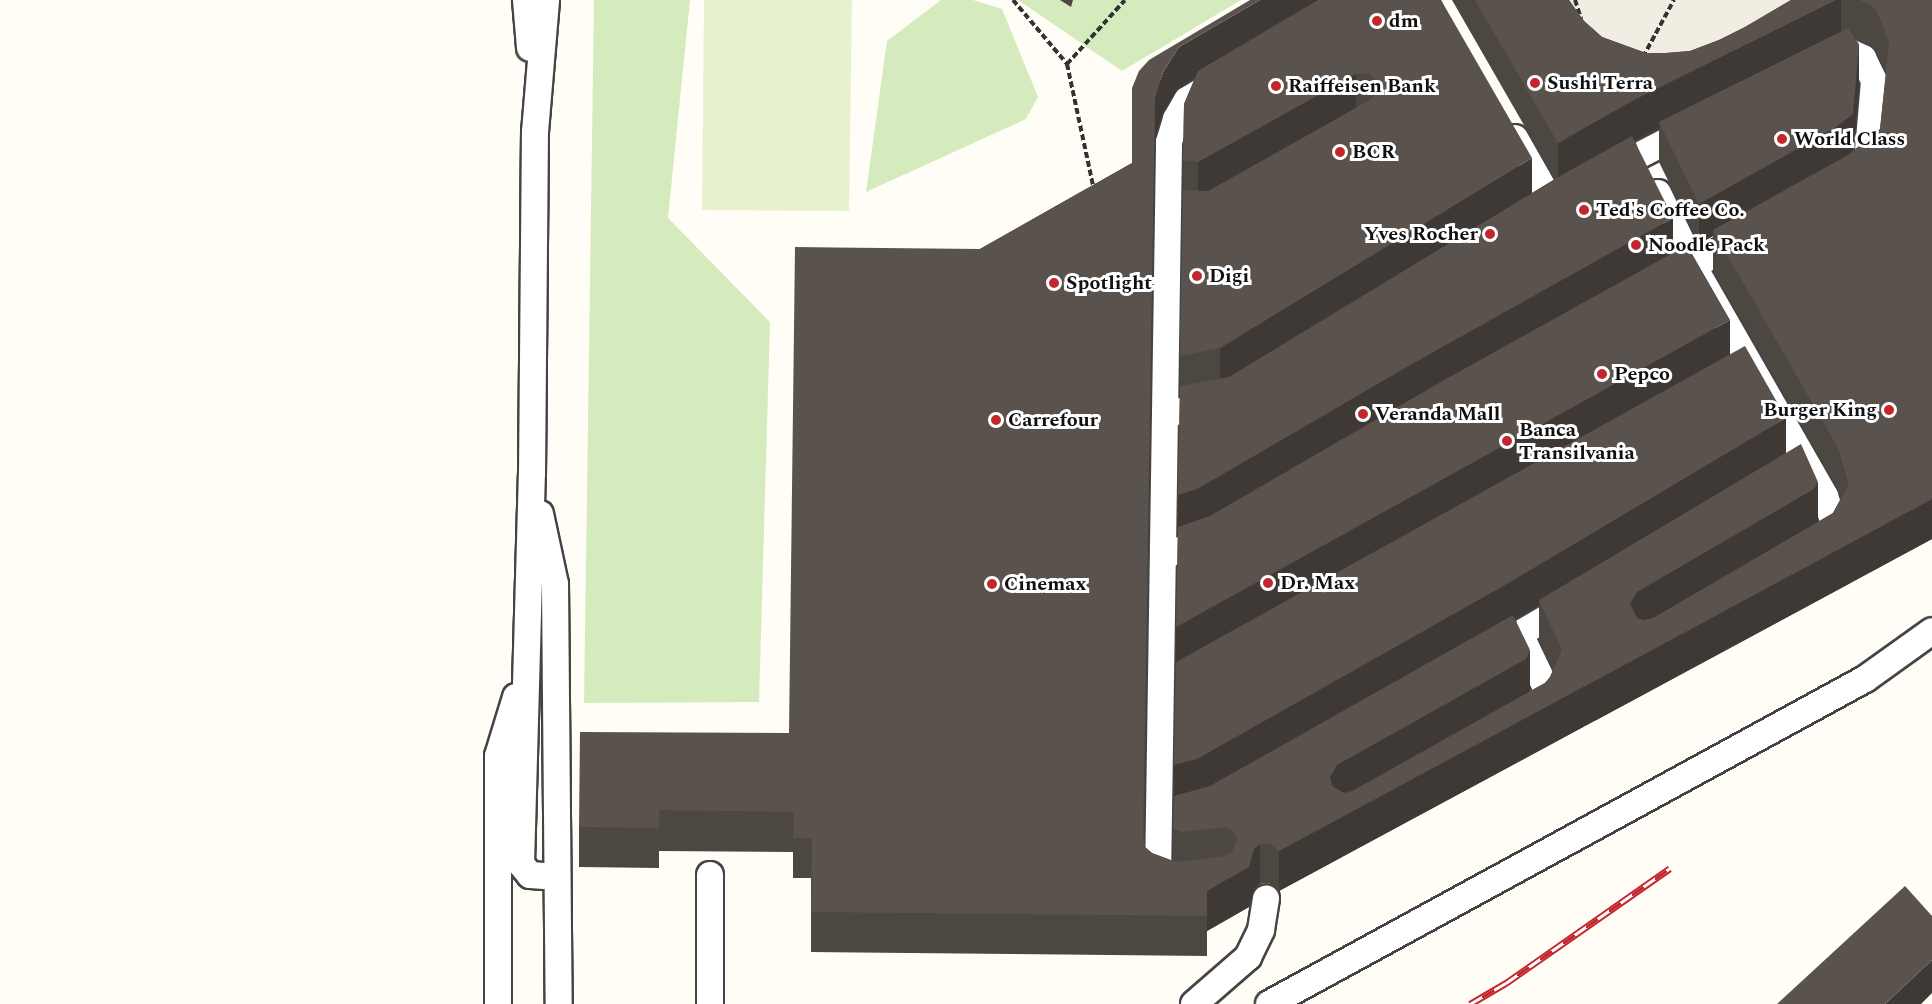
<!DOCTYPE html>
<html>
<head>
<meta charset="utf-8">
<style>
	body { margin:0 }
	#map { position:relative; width:1932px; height:1004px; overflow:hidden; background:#fffdf5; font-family:Spectral,serif }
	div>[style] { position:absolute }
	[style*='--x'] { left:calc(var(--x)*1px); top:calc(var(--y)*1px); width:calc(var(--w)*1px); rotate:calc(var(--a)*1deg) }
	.green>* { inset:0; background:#d5ebbd }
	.pitch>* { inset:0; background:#e6f2cf }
	.plaza>* { inset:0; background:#f1ede2 }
	.path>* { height:4px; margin-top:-2px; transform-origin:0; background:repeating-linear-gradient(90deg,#333 0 6px,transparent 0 9px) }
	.roads { filter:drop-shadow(2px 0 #444) drop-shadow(-2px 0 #444) drop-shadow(0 2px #444) drop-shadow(0 -2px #444) }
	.lane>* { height:26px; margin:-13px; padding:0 13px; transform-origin:13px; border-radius:13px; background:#fff }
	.rail>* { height:7px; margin-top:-3.5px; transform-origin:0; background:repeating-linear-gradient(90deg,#fff 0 14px,#c4262e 0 28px); box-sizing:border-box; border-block:2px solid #c4262e }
	.wall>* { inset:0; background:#4d4742 }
	.shaded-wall>* { inset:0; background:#3f3936 }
	.building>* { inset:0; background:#5a524d }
	.dots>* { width:16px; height:16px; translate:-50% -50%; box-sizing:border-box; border:3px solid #fff; border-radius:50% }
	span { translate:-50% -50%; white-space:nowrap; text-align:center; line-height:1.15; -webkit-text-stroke:6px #fff; paint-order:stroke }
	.poi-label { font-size:20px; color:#111; font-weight:700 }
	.left { translate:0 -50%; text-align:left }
	.right { translate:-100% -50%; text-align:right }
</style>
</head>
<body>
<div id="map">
	<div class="green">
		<i style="clip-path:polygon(594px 0,690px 0,668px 218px,770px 322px,759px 702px,584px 703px)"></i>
		<i style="clip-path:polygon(941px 0,973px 0,1002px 9px,1038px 97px,1026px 119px,866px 192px,887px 41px)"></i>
		<i style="clip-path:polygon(1018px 0,1241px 0,1122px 71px)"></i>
	</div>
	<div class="pitch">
		<i style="clip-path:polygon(704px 0,852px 0,849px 211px,702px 210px)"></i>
	</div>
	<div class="plaza">
		<i style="clip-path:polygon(1552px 0,1860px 0,1666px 93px)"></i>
	</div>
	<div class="path">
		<i style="--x:1013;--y:0;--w:84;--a:49.8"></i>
		<i style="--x:1067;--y:64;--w:129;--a:77.9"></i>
		<i style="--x:1575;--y:0;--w:20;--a:72"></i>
		<i style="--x:1643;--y:57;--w:65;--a:-61.5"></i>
		<i style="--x:1067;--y:64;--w:86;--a:-47.8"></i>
	</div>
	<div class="roads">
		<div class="lane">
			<i style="--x:526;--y:0;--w:48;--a:85.2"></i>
			<i style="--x:1828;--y:61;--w:22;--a:-27"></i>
			<i style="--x:1848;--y:51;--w:17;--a:25"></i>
			<i style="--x:1863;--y:58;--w:25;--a:64"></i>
			<i style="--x:1874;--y:81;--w:81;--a:94.9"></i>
			<i style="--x:1867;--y:162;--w:10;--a:143"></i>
			<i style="--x:1515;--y:138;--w:75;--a:60.4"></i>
			<i style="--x:1611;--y:170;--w:89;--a:-27.4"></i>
			<i style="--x:1658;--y:193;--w:82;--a:64.1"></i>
			<i style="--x:1694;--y:267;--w:264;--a:60.2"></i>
			<i style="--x:1825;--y:496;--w:28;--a:72"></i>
			<i style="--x:1834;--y:523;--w:22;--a:122"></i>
			<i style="--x:1668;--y:280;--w:87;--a:-28.9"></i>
			<i style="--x:1165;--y:414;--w:49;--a:-10.6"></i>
			<i style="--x:540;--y:514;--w:72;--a:77.9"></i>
			<i style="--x:555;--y:584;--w:420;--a:89.5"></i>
			<i style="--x:1163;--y:556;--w:51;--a:-19.5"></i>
			<i style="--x:1520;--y:634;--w:62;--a:64.3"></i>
			<i style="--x:1547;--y:690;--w:26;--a:122"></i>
			<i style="--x:1492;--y:650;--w:89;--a:-30.3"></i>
			<i style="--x:544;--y:876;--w:14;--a:-176"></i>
			<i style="--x:530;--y:875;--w:14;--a:-129"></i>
			<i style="--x:521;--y:864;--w:390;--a:-88.4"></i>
			<i style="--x:532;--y:474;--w:342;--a:-89.5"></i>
			<i style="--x:535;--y:132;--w:132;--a:-85.2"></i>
			<i style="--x:1166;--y:882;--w:9;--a:-159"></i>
			<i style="--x:1158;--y:879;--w:737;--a:-89.14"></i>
			<i style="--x:1169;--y:142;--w:24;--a:-73"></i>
			<i style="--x:1176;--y:119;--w:22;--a:-60"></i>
			<i style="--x:1187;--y:100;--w:29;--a:-31"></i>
			<i style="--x:498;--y:1004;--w:248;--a:-90"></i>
			<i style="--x:498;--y:756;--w:62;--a:-73"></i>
			<i style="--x:710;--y:1004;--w:129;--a:-90"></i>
			<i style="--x:1194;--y:1004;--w:72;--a:-41"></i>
			<i style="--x:1248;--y:957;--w:30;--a:-64"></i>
			<i style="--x:1261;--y:930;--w:32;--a:-81"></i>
			<i style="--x:1269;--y:1004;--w:679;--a:-28.6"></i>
			<i style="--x:1865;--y:679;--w:82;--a:-35.6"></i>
		</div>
	</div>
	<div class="rail">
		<i style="--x:1470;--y:1004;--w:42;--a:-30.3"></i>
		<i style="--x:1506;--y:983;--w:200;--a:-35"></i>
	</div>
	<div class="wall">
		<i style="clip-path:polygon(1060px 0,1073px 0,1071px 7px)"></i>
		<i style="clip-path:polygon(evenodd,1441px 0,1532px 193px,1555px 179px,1452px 0,1569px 0,1584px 21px,1602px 37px,1646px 53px,1666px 53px,1690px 51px,1719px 40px,1745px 27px,1791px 0,1932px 0,1932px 539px,1279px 891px,1269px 883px,1260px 884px,1254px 889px,1249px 907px,1207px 931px,1207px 956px,811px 952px,811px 878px,793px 878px,793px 852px,659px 851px,659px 868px,579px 867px,579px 827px,789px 733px,980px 249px,1132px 163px,1132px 88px,1441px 0,1855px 38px,1870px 45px,1877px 52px,1886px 74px,1880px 129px,1853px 151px,1859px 84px,1855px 38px,1441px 0,1195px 78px,1184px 104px,1173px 861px,1152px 853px,1145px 847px,1144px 841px,1155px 138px,1163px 112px,1179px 87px,1195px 78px,1441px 0,1659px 128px,1659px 162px,1699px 244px,1713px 236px,1713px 270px,1838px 489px,1841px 498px,1833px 513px,1818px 522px,1786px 453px,1673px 253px,1635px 140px,1659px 128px,1441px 0,1539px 605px,1539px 640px,1553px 670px,1550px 677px,1545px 683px,1530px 691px,1530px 690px,1516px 619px,1539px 605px)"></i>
	</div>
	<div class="shaded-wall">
		<i style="clip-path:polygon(1260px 0,1330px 0,1179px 87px,1163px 112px,1155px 138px,1143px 879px,1155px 98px,1163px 72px,1179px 47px)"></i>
		<i style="clip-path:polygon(1836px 0,1841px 0,1841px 38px,1659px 122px,1659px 128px,1632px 142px,1558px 183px,1558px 143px,1632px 101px)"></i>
		<i style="clip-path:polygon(1859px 44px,1859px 84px,1853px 154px,1713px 230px,1713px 236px,1699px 244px,1699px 204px)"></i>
		<i style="clip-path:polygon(1356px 74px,1356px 114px,1198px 202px,1198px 162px)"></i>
		<i style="clip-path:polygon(1532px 158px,1532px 198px,1220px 388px,1220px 348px)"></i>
		<i style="clip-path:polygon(1673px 218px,1673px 258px,1178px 535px,1178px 495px)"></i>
		<i style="clip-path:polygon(1730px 320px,1730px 360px,1176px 667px,1176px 627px)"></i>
		<i style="clip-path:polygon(1786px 418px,1786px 458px,1539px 600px,1539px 605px,1512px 621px,1197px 799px,1174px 805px,1174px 765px)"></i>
		<i style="clip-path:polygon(1818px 482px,1818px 522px,1637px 632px,1630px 604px,1637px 592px)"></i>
		<i style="clip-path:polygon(1932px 499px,1932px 539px,1279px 891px,1279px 851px)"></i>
		<i style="clip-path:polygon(1530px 650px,1530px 690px,1526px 699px,1330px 817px,1330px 777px,1337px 765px)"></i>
		<i style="clip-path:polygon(1260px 844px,1260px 884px,1254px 889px,1249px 907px,1207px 931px,1207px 956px,1207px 891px)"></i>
		<i style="clip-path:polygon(1932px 960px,1932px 993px,1921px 1004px,1885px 1004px)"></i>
	</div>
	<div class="building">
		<i style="clip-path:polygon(1250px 0,1260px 0,1179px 47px,1163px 72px,1155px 98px,1143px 839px,1145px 847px,1152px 853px,1176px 862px,1225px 856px,1232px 852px,1237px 839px,1234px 832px,1227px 827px,1183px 832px,1173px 829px,1174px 796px,1210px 786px,1513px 615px,1530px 650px,1526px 659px,1337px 765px,1330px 777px,1332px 786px,1344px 793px,1352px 791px,1545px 683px,1550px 677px,1562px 650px,1539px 600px,1801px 444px,1818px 482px,1814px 489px,1637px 592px,1630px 604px,1637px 618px,1644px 620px,1653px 618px,1833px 513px,1849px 485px,1838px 448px,1713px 230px,1848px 155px,1880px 129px,1889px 42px,1877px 11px,1870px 5px,1860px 0,1932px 0,1932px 499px,1279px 851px,1269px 843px,1260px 844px,1254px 849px,1249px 867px,1207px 891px,1207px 916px,811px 912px,812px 838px,793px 838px,794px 812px,659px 810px,659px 828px,579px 827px,580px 732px,789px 733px,795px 247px,980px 249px,1132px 163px,1132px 88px,1139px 71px,1149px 60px)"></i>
		<i style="clip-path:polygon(1318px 0,1441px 0,1532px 158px,1220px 348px,1180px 356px,1183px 190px,1208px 191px,1370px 100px,1376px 94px,1376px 80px,1370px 74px,1356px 74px,1198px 162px,1183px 160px,1184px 104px,1198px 71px)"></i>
		<i style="clip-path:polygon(1475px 0,1569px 0,1584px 21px,1602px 37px,1646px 53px,1666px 53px,1690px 51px,1719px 40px,1745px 27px,1791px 0,1836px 0,1632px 101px,1558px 143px)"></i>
		<i style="clip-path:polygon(1848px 28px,1859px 44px,1853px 114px,1833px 129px,1699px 204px,1659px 122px)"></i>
		<i style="clip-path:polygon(1632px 136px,1673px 218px,1424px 357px,1199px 488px,1178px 495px,1180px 386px,1229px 377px,1560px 176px)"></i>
		<i style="clip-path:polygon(1687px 245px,1730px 320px,1176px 627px,1178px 527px,1210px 516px,1439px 383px)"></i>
		<i style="clip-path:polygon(1745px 346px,1786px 418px,1512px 581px,1197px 759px,1174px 765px,1176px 662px)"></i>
		<i style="clip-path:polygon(1905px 886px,1932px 916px,1932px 960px,1885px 1004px,1777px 1004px)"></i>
	</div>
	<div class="dots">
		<i style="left:1377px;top:21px;background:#c4262e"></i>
		<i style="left:1535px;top:83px;background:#c4262e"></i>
		<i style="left:1276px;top:86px;background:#c4262e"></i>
		<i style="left:1782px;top:139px;background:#c4262e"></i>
		<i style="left:1340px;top:152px;background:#c4262e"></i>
		<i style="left:1584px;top:210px;background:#c4262e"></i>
		<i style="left:1490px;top:234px;background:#c4262e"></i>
		<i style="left:1636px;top:245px;background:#c4262e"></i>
		<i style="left:1197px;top:276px;background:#c4262e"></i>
		<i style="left:1054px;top:283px;background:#c4262e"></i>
		<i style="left:1602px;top:374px;background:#c4262e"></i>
		<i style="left:1889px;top:410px;background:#c4262e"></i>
		<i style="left:1363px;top:414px;background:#c4262e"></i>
		<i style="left:996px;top:420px;background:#c4262e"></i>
		<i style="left:1507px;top:441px;background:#c4262e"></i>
		<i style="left:1268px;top:583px;background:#c4262e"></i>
		<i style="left:992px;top:584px;background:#c4262e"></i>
	</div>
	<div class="poi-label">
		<span class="left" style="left:1389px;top:21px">dm</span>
		<span class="left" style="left:1547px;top:83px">Sushi Terra</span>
		<span class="left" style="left:1288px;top:86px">Raiffeisen Bank</span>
		<span class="left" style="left:1794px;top:139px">World Class</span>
		<span class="left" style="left:1352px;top:152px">BCR</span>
		<span class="left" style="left:1596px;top:210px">Ted's Coffee Co.</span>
		<span class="right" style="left:1478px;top:234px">Yves Rocher</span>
		<span class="left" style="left:1648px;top:245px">Noodle Pack</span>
		<span class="left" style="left:1209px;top:276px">Digi</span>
		<span class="left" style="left:1066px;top:283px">Spotlight</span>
		<span class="left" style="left:1614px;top:374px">Pepco</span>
		<span class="right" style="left:1877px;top:410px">Burger King</span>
		<span class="left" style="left:1375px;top:414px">Veranda Mall</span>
		<span class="left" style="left:1008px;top:420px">Carrefour</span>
		<span class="left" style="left:1519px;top:442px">Banca<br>Transilvania</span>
		<span class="left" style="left:1280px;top:583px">Dr. Max</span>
		<span class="left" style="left:1004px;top:584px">Cinemax</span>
	</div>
</div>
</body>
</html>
